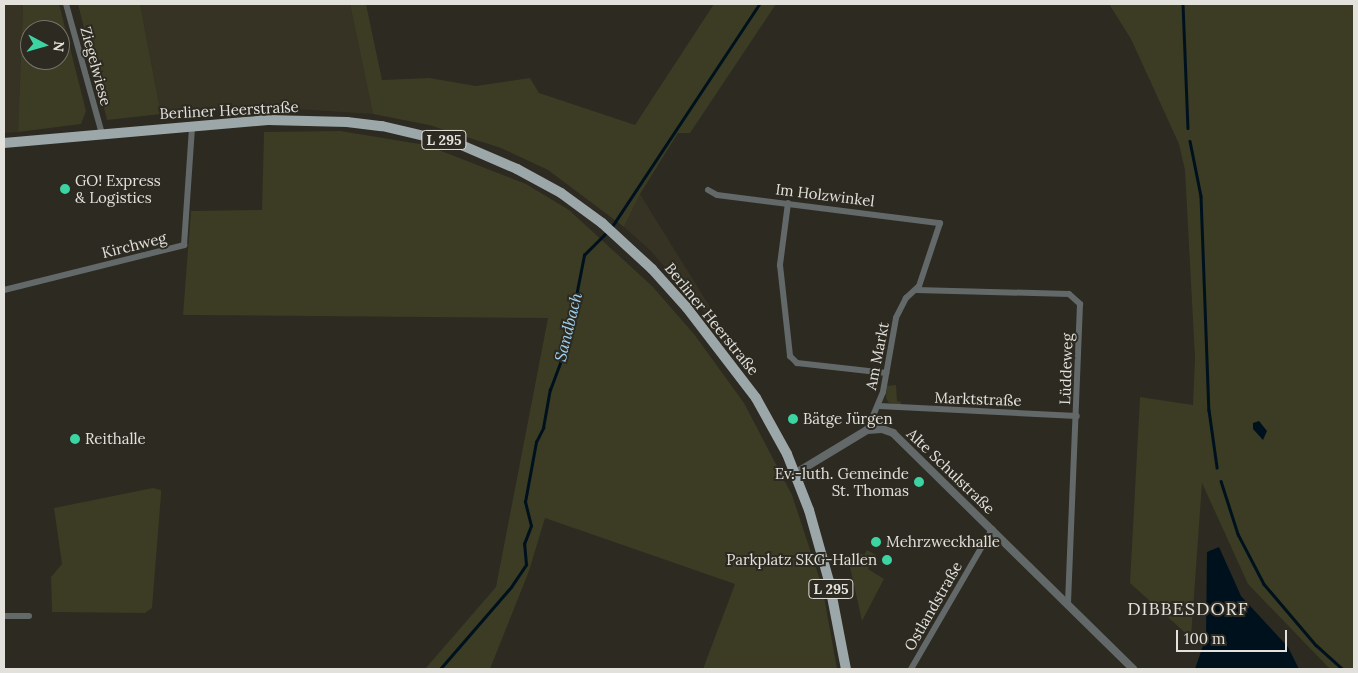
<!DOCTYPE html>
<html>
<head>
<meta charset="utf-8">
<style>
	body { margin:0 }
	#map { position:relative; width:1358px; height:673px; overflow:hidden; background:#2c2a21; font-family:Lora,serif }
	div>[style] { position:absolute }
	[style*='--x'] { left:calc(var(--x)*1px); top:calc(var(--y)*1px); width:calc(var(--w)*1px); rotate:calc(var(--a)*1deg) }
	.built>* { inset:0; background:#363325 }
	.green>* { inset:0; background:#3b3c23 }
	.water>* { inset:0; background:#00111e }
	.stream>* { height:2.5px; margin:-1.25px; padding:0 1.25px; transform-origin:1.25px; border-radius:1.25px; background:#00111e }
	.minor>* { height:6px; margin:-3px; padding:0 3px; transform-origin:3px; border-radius:3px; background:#636869 }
	.tertiary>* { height:8px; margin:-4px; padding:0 4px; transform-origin:4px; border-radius:4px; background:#636869 }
	.primary>* { height:10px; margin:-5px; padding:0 5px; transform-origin:5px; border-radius:5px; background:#9ca7a9 }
	.dots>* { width:14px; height:14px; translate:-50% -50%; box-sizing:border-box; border:2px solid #2c2a21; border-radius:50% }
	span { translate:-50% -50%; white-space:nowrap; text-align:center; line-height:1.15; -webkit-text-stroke:4px #2c2a21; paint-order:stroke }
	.shield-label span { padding:1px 4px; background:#2c2a21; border:1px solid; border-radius:4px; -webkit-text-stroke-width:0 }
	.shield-label { font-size:14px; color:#e3e1dc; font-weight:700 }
	.street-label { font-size:15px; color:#e3e1dc }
	.poi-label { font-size:15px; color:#e3e1dc }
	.left { translate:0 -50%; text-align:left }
	.right { translate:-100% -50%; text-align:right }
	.water-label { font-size:16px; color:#9ed3f3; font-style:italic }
	.quarter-label { font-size:18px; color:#e3e1dc; letter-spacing:1px }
	.frame { position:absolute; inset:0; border:5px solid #e3e1dc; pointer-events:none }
	.north { position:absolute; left:20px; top:20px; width:50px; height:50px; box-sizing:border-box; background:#2c2a21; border:1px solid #75736c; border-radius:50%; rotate:96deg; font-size:14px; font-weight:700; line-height:20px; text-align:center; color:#e3e1dc }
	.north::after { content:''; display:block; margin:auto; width:18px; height:22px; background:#3dd4a3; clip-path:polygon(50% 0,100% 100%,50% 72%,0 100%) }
	.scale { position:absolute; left:1176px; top:630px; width:111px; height:22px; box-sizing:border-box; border:2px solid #e3e1dc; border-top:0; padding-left:6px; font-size:15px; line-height:18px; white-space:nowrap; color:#e3e1dc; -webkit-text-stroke:4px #2c2a21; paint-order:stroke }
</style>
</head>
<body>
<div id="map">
	<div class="built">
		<i style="clip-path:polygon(4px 4px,23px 4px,18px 132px,4px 133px)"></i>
		<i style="clip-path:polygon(140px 4px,350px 4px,373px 114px,265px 107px,161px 114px)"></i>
		<i style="clip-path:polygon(640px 194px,734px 346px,650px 250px,624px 227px)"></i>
	</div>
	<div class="green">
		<i style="clip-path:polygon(evenodd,23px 4px,59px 4px,86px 111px,81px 124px,18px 132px,23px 4px,30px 30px,60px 30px,60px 60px,30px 60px,30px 30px)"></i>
		<i style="clip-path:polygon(78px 4px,140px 4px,161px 114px,107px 120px)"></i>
		<i style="clip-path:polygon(350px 4px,366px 4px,382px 80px,429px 78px,476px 86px,530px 78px,539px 93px,635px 125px,714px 4px,776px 4px,690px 133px,678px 133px,640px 194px,624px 227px,548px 170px,501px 148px,429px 125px,373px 114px)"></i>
		<i style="clip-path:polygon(1109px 4px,1354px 4px,1354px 669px,1330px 669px,1248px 584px,1202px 483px,1191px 638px,1130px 583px,1140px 397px,1193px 405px,1195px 358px,1185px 170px,1179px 144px,1131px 39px)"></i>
		<i style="clip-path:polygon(340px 131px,426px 145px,526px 184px,569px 210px,652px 286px,694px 334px,744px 403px,792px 495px,822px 586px,837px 669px,703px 669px,735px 584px,545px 518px,529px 571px,490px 669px,425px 669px,496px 587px,548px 318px,183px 315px,191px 211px,262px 210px,264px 132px)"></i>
		<i style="clip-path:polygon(896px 385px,897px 401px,901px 402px,901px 405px,889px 403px,886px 398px,887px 386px)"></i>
		<i style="clip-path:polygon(153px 488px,161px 490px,161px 495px,152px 608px,145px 613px,52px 612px,51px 577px,62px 564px,54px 508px)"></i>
		<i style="clip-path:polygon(867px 550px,876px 555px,868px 569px,884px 579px,862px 621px,850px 567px,858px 552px,864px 555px)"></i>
	</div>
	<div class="water">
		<i style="clip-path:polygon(1259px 421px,1267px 431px,1263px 440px,1253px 429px,1253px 423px)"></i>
		<i style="clip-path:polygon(1219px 547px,1241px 596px,1288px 647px,1299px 669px,1195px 669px,1206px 637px,1207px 552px)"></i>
	</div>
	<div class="stream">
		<i style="--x:1183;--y:4;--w:124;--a:87.7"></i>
		<i style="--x:1190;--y:141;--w:56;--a:78.7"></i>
		<i style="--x:1201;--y:196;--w:214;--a:87.9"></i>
		<i style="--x:1209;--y:410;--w:58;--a:82"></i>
		<i style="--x:611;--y:228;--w:268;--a:-56.5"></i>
		<i style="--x:1221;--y:481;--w:56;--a:72.2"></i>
		<i style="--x:1238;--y:534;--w:56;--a:62.5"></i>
		<i style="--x:1264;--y:584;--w:80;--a:49.6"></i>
		<i style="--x:1316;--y:645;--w:36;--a:42"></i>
		<i style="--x:440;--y:669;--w:108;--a:-49.1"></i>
		<i style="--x:511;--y:587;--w:27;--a:-56"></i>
		<i style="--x:526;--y:565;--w:21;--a:-95"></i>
		<i style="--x:524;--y:544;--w:19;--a:-69"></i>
		<i style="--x:531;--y:526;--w:25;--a:-104"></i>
		<i style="--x:525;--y:502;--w:61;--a:-79.6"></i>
		<i style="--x:536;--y:442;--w:16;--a:-63"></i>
		<i style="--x:543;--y:428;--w:39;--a:-80"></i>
		<i style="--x:550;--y:390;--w:46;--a:-69.6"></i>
		<i style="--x:566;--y:347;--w:94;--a:-78.9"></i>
		<i style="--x:584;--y:255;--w:33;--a:-45"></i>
	</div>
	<div class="minor">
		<i style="--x:66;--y:4;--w:135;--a:74.5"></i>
		<i style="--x:708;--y:190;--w:10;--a:29"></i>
		<i style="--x:717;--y:195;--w:225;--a:7.2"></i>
		<i style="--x:940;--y:223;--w:66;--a:108.4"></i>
		<i style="--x:919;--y:286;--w:18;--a:137"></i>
		<i style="--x:906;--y:298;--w:22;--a:117"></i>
		<i style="--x:896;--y:318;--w:75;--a:100"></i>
		<i style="--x:883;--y:392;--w:41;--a:112.8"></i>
		<i style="--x:788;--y:203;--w:63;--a:97.4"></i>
		<i style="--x:780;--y:265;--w:92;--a:83.7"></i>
		<i style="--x:790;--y:356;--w:10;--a:45"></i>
		<i style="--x:797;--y:363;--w:90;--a:6.4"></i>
		<i style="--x:4;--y:290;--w:186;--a:-14"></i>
		<i style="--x:184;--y:245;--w:118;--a:-86.1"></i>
		<i style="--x:916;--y:290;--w:153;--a:1.5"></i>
		<i style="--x:1069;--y:294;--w:15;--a:42"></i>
		<i style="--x:1080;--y:304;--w:300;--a:92.3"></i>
		<i style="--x:879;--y:406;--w:198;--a:2.9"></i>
		<i style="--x:4;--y:616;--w:25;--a:0"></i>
		<i style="--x:911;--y:669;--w:162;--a:-59.9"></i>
	</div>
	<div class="tertiary">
		<i style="--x:796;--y:473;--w:83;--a:-31.2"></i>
		<i style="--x:867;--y:430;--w:15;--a:-4"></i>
		<i style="--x:882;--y:429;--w:12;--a:20"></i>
		<i style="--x:893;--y:433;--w:337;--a:44.5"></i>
	</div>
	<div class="primary">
		<i style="--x:4;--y:143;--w:265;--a:-5"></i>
		<i style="--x:268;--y:120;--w:79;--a:1.5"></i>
		<i style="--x:347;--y:122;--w:35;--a:7"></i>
		<i style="--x:382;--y:126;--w:79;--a:13.2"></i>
		<i style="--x:459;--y:144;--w:63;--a:23.3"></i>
		<i style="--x:517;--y:169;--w:50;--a:28.6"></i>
		<i style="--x:561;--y:193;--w:51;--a:36.2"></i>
		<i style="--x:602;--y:223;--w:68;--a:42.6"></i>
		<i style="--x:652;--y:269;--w:52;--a:48.1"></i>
		<i style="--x:687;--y:308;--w:113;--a:52.5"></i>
		<i style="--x:756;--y:398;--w:64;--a:61"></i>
		<i style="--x:787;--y:454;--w:60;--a:68.6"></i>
		<i style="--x:809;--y:510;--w:74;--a:74.3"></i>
		<i style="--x:829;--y:581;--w:90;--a:79.1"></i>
	</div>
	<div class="dots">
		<i style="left:65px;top:189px;background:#3dd4a3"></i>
		<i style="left:793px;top:419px;background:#3dd4a3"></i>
		<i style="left:75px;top:439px;background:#3dd4a3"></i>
		<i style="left:919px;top:482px;background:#3dd4a3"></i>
		<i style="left:876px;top:542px;background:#3dd4a3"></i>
		<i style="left:887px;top:560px;background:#3dd4a3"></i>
	</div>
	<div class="shield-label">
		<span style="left:444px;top:140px">L 295</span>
		<span style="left:831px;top:589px">L 295</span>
	</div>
	<div class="street-label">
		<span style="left:96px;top:66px;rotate:75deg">Ziegelwiese</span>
		<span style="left:229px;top:110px;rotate:-3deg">Berliner Heerstraße</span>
		<span style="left:825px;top:195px;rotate:7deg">Im Holzwinkel</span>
		<span style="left:134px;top:245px;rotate:-14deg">Kirchweg</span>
		<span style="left:712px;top:319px;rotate:51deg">Berliner Heerstraße</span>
		<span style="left:877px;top:356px;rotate:-79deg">Am Markt</span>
		<span style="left:1066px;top:369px;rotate:-88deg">Lüddeweg</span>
		<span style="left:978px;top:399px;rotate:2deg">Marktstraße</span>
		<span style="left:951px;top:471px;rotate:44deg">Alte Schulstraße</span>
		<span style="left:933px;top:606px;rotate:-60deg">Ostlandstraße</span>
	</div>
	<div class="poi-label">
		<span class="left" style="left:75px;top:189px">GO! Express<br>&amp; Logistics</span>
		<span class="left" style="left:803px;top:419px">Bätge Jürgen</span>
		<span class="left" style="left:85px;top:439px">Reithalle</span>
		<span class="right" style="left:909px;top:482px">Ev.-luth. Gemeinde<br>St. Thomas</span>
		<span class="left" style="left:886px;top:542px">Mehrzweckhalle</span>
		<span class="right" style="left:877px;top:560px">Parkplatz SKG-Hallen</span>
	</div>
	<div class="water-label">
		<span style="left:568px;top:327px;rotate:-76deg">Sandbach</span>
	</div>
	<div class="quarter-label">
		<span style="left:1188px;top:609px">DIBBESDORF</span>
	</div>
	<div class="frame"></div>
	<div class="north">N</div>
	<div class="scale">100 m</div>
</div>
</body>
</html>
